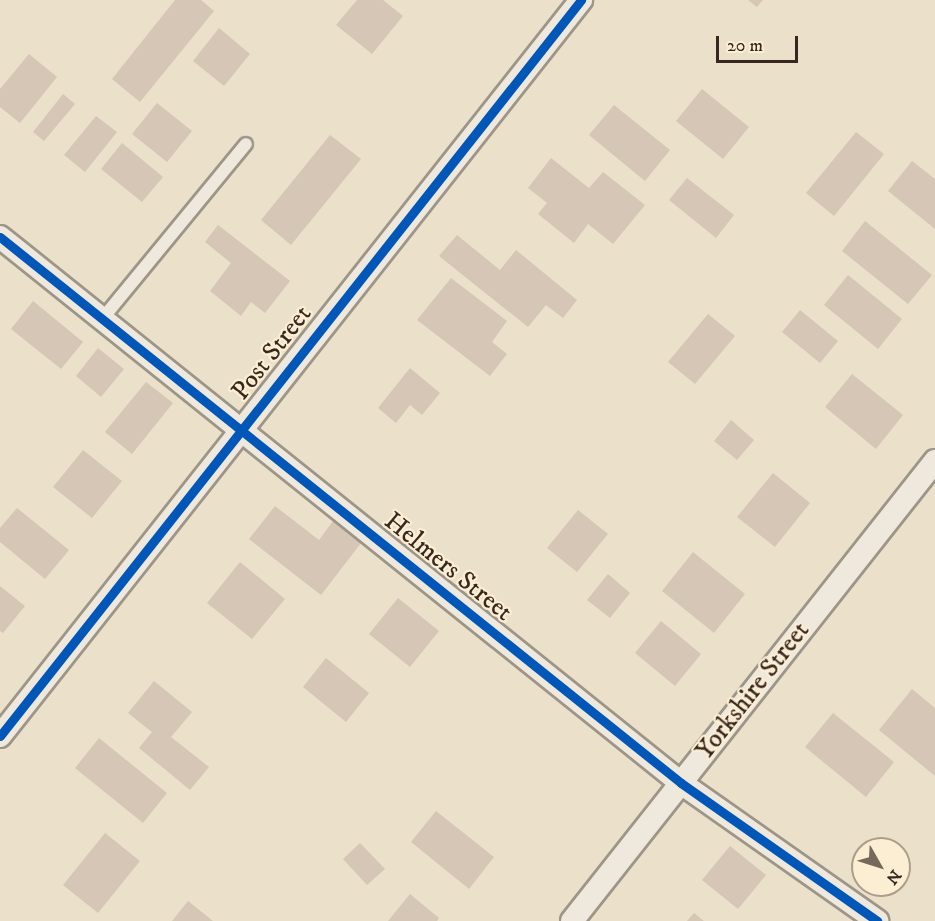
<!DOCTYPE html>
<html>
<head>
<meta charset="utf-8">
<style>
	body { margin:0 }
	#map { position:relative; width:935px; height:921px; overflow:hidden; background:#ebe0ca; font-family:"IM FELL DW Pica",serif }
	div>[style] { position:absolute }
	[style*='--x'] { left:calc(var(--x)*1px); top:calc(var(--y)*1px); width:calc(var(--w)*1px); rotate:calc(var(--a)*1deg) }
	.building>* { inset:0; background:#d5c6b5 }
	.roads { filter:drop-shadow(2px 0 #9d9588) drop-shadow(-2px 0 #9d9588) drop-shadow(0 2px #9d9588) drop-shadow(0 -2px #9d9588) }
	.service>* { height:12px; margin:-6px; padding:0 6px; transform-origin:6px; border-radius:6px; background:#eee8dd }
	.minor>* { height:22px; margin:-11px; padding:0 11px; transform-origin:11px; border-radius:11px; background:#eee8dd }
	.cycleway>* { height:9px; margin:-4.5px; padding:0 4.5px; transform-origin:4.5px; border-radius:4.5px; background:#0057b8 }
	span { translate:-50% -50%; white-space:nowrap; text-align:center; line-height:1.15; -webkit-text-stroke:4.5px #fbeed3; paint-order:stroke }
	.street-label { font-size:26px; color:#382720 }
	.north { position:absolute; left:851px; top:837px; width:60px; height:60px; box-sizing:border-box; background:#fbeed3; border:2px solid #ad9e8b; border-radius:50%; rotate:129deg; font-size:16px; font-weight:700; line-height:24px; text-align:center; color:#382720 }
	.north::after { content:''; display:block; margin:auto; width:21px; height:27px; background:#77685c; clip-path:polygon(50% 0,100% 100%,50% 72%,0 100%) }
	.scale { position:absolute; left:716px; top:36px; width:82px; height:27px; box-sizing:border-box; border:3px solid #382720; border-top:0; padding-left:8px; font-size:18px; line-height:21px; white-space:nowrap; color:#382720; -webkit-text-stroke:4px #fbeed3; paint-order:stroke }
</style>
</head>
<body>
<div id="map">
	<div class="building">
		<i style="clip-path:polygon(175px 0,201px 0,214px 11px,140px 102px,112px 79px)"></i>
		<i style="clip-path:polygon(357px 0,383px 0,403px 16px,372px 54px,336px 25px)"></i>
		<i style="clip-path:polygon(748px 0,763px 0,757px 7px)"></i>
		<i style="clip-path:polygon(219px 28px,250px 54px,224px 86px,193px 61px)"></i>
		<i style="clip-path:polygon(29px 54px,57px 77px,20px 123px,0 107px,0 89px)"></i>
		<i style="clip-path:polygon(702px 89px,749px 127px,723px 159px,676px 121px)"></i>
		<i style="clip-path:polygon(63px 94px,75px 104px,44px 141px,33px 132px)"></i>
		<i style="clip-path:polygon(157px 103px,192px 131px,167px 162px,132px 134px)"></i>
		<i style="clip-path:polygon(614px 105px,670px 150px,645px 181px,589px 135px)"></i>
		<i style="clip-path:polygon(96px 116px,117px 132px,85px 172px,64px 155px)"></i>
		<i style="clip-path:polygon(856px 132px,884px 154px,834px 216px,806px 193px)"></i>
		<i style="clip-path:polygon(330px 135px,361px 159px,291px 245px,261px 220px)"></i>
		<i style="clip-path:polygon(122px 143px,163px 177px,142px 202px,101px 169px)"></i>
		<i style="clip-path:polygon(551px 158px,589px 188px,603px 172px,645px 205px,613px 244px,588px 224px,574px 243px,538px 214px,547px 203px,528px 188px)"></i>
		<i style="clip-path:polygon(912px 161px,935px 179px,935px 229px,888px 191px)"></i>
		<i style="clip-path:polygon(687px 178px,734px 215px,716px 238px,669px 200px)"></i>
		<i style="clip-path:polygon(865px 221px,932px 275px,908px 304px,842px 251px)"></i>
		<i style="clip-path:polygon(218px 225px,290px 281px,265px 313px,251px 302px,241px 316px,210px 291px,231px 263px,205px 242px)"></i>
		<i style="clip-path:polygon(457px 235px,500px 270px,516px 250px,577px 300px,563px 318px,546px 305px,528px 327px,439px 256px)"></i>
		<i style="clip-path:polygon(848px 275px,902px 319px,878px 349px,824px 305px)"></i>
		<i style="clip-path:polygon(451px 278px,507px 321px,492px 342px,507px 354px,490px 376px,417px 320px)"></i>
		<i style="clip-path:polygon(33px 301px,83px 342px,61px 369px,11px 329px)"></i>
		<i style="clip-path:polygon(800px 310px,838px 341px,820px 363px,782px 332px)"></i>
		<i style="clip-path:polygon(708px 314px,735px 336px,695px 384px,668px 362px)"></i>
		<i style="clip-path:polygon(98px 348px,124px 369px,101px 397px,76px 376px)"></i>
		<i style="clip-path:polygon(410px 368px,440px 393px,422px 415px,410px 405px,396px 423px,378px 408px)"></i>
		<i style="clip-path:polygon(852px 374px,903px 415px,876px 449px,825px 407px)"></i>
		<i style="clip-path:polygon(146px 382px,173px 403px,132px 454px,105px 432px)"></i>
		<i style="clip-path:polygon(731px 420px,754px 440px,737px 460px,714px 441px)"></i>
		<i style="clip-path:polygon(83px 450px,122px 481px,92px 518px,53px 487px)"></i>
		<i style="clip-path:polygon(773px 473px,810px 503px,775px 547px,737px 517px)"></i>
		<i style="clip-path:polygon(275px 506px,319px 540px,333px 521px,361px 543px,321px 595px,249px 539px)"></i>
		<i style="clip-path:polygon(17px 508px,69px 550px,45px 579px,0 542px,0 528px)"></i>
		<i style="clip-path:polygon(578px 510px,608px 534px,577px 572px,547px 548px)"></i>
		<i style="clip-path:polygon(693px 552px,745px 594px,714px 633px,662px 591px)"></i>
		<i style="clip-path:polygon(240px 562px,285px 599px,252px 639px,207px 603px)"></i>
		<i style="clip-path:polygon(608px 574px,630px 593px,610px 618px,587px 600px)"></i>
		<i style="clip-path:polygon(0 586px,25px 606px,3px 633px,0 631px)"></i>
		<i style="clip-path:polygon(398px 598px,439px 631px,410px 667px,369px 634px)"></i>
		<i style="clip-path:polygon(661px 621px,701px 654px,675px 686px,635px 653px)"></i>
		<i style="clip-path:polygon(326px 658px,369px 693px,346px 722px,303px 687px)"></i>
		<i style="clip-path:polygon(154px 681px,192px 712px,171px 737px,209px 767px,190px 790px,139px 748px,152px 732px,128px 713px)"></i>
		<i style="clip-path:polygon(912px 689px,935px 708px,935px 776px,879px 730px)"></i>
		<i style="clip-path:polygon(833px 713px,894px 762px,866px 797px,805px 747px)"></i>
		<i style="clip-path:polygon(99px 738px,167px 793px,143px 823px,75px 768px)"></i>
		<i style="clip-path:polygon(436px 811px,494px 857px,469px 889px,411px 842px)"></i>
		<i style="clip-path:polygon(105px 833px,140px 861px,98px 913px,63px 885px)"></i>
		<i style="clip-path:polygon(360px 843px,385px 869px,367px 885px,343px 859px)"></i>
		<i style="clip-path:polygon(730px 846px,766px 875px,738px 909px,702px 880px)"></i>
		<i style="clip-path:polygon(410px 894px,439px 918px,437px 921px,388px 921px)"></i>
		<i style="clip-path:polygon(188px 901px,213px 921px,172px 921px)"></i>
		<i style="clip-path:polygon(694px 913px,704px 921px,687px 921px)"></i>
	</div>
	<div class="roads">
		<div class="service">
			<i style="--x:103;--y:318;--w:225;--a:-50.6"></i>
		</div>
		<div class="minor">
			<i style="--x:0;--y:237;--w:873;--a:38.72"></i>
			<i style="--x:681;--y:783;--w:240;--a:35.1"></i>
			<i style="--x:0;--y:736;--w:938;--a:-51.71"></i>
			<i style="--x:572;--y:921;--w:586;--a:-51.72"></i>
		</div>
	</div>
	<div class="cycleway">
		<i style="--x:0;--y:237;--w:873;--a:38.72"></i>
		<i style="--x:681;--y:783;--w:240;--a:35.1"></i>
		<i style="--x:0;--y:736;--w:938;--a:-51.71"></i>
	</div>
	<div class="street-label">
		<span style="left:272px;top:353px;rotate:-52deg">Post Street</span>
		<span style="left:448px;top:567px;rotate:39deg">Helmers Street</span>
		<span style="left:753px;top:691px;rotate:-52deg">Yorkshire Street</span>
	</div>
	<div class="north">N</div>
	<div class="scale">20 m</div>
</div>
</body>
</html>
